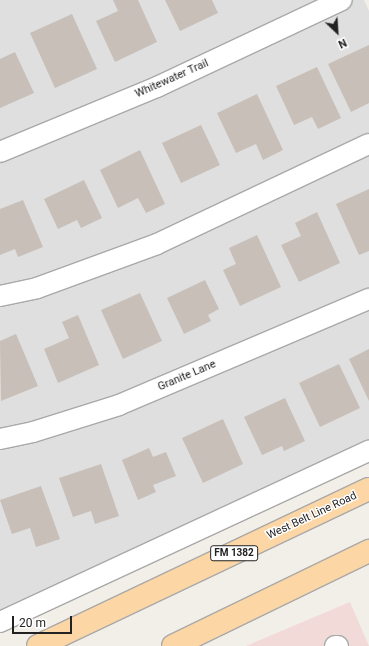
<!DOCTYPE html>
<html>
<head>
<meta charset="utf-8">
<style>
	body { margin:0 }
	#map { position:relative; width:369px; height:646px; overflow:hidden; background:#f2efe9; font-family:Roboto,sans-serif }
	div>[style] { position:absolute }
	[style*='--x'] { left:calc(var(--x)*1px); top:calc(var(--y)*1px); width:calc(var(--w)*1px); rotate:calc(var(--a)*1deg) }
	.residential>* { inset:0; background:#e0dfdf }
	.commercial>* { inset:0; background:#f2dad9 }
	.building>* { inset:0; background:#c7bfb8 }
	.roads { filter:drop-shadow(1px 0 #a9a9a9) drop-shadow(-1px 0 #a9a9a9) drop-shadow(0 1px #a9a9a9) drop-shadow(0 -1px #a9a9a9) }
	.minor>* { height:20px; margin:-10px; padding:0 10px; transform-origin:10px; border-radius:10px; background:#fff }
	.major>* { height:22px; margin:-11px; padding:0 11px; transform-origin:11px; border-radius:11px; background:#fcd6a4 }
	span { translate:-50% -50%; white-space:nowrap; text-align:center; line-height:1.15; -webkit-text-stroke:3px #fff; paint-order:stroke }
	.shield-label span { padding:1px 3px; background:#fff; border:1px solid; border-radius:3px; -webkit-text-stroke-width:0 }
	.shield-label { font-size:10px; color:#222; font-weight:700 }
	.street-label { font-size:11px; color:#222 }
	.north { position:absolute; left:317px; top:12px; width:40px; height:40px; -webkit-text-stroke:3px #fff; paint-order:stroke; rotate:155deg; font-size:11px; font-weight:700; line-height:16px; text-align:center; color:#222 }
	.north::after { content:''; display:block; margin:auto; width:14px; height:18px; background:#222; clip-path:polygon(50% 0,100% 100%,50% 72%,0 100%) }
	.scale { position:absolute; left:12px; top:616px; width:60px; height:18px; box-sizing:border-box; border:2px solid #222; border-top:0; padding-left:5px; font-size:12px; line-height:14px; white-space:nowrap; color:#222; -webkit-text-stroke:3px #fff; paint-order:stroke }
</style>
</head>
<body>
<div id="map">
	<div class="residential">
		<i style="clip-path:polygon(0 0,364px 0,369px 11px,369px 458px,0 629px)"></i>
	</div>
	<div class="commercial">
		<i style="clip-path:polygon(350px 602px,369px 646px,246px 646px)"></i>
	</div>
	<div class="building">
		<i style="clip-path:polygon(113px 0,138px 0,157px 42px,115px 62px,96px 21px,118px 11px)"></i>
		<i style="clip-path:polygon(165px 0,212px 0,218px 13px,180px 31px)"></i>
		<i style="clip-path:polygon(72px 14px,97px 69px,55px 88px,30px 33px)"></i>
		<i style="clip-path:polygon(369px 45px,369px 103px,351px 112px,328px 64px)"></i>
		<i style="clip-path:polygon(15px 52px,34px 93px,0 108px,0 59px)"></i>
		<i style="clip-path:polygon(317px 67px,341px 118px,318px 129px,312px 117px,294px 125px,276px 86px)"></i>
		<i style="clip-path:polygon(257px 94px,283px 150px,263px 160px,256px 144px,236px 153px,217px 113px)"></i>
		<i style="clip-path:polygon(201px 125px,220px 165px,181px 183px,162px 143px)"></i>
		<i style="clip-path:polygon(140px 150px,165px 204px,146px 213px,138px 198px,118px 208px,100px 170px)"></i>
		<i style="clip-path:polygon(84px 180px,102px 218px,81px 228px,77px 220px,58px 229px,44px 199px)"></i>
		<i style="clip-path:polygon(369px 189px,369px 251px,359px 255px,336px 204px)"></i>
		<i style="clip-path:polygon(23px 200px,43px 247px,18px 257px,15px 249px,0 255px,0 209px)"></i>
		<i style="clip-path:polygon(317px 212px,340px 263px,299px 282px,281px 245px,301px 236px,295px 223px)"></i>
		<i style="clip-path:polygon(257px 235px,281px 287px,240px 306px,223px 270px,236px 264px,229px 248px)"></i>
		<i style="clip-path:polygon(205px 280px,219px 309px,208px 315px,211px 321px,184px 334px,167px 298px)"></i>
		<i style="clip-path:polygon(140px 293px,162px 341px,123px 359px,101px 310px)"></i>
		<i style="clip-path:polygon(78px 315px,99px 365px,58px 383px,44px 349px,69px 338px,62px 322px)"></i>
		<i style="clip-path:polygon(16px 334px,38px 386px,1px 401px,0 341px)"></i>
		<i style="clip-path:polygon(369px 349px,369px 401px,349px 359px)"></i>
		<i style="clip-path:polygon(339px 364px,360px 408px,320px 427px,299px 383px)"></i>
		<i style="clip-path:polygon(285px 398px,305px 441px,284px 451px,282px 446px,262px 455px,244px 417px)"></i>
		<i style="clip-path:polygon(223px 419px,243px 464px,203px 483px,182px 438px)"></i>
		<i style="clip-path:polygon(149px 448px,153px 457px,166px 452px,176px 476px,153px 485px,156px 492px,138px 500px,122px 460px)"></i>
		<i style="clip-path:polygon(101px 464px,119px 516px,95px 524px,91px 511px,73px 517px,59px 478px)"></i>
		<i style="clip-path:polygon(41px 486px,60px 539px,36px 547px,30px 528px,12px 534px,0 500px)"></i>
	</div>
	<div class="roads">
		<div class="minor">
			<i style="--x:0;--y:152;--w:170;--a:-22.5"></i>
			<i style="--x:157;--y:87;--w:204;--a:-25.2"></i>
			<i style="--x:0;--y:296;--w:38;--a:-12"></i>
			<i style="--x:37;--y:288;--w:128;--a:-20.1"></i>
			<i style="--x:157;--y:244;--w:234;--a:-25.3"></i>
			<i style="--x:0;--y:439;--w:34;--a:-12"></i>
			<i style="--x:33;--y:432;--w:90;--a:-17.4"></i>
			<i style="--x:119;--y:405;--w:272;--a:-23"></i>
			<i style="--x:0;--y:622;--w:407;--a:-24.9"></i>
			<i style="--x:335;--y:646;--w:3;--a:0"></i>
		</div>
		<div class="major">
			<i style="--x:38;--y:646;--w:366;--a:-25.4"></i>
			<i style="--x:173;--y:646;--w:218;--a:-25.9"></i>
		</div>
	</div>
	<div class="shield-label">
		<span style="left:234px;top:553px">FM 1382</span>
	</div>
	<div class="street-label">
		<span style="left:172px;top:79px;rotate:-24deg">Whitewater Trail</span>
		<span style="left:187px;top:376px;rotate:-23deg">Granite Lane</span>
		<span style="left:312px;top:516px;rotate:-25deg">West Belt Line Road</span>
	</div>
	<div class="north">N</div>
	<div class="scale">20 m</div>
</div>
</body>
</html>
